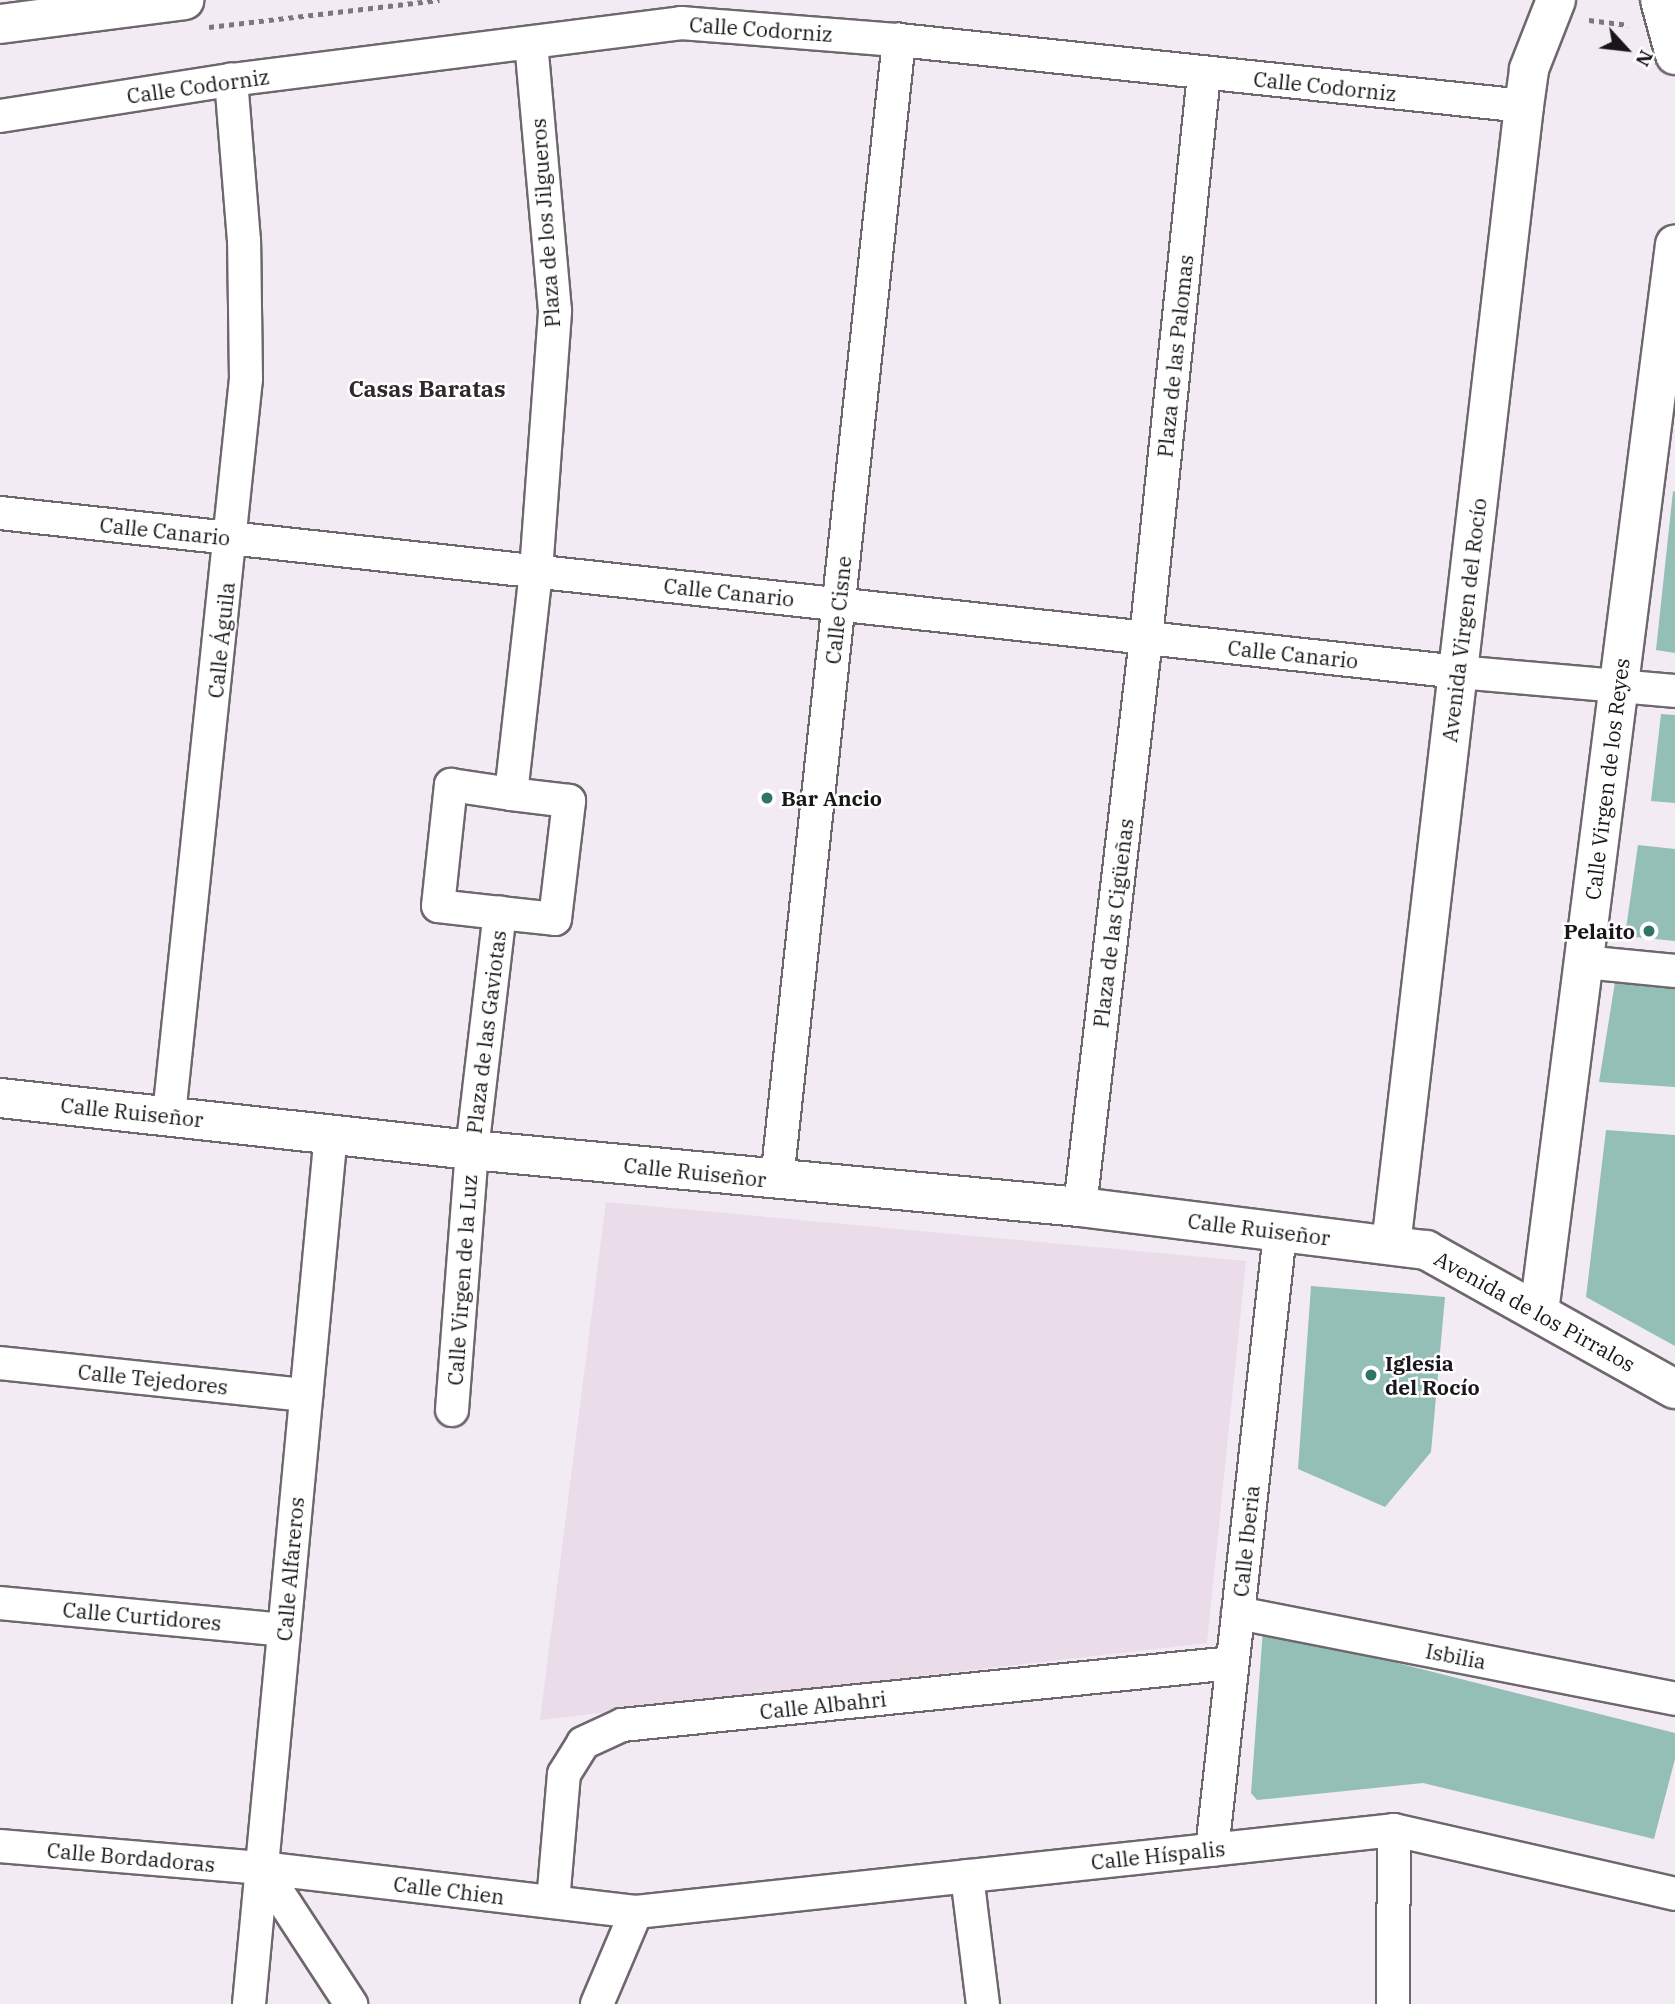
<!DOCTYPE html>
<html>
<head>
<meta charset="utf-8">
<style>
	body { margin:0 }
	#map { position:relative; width:1675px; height:2004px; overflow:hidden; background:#f3ebf3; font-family:"IBM Plex Serif",serif }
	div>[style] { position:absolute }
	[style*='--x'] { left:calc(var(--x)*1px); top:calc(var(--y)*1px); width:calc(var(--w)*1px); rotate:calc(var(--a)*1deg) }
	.built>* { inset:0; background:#eadce9 }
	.building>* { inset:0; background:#94bfb6 }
	.path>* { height:4.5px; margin-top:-2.25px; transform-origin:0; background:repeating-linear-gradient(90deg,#7c777c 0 5px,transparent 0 10px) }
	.roads { filter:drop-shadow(2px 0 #6e676e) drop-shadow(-2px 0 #6e676e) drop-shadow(0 2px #6e676e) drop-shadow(0 -2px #6e676e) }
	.street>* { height:32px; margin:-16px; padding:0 16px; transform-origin:16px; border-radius:16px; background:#fff }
	.secondary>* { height:38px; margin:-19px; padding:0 19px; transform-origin:19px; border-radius:19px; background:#fff }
	.primary>* { height:38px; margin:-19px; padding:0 19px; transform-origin:19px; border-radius:19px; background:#fff }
	.dots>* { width:19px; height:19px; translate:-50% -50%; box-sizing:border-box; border:4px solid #fff; border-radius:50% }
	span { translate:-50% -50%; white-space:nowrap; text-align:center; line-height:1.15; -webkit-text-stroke:5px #fff; paint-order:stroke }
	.street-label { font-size:21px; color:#191619 }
	.poi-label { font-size:21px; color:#191619; font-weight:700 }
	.left { translate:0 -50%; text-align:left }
	.right { translate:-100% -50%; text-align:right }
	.neighbourhood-label { font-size:23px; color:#2f292e; font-weight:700 }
	.north { position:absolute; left:1591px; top:14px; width:70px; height:70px; -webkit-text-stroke:5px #fff; paint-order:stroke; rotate:117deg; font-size:19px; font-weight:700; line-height:28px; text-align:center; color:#191619 }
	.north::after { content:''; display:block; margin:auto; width:24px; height:32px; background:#191619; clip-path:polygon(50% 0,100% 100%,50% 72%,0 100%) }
</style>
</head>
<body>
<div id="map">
	<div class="built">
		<i style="clip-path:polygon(606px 1202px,1246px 1261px,1207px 1643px,540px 1720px)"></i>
	</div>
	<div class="building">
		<i style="clip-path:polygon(1673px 491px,1675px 492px,1675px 653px,1656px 650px)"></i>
		<i style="clip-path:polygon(1661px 714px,1675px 715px,1675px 803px,1651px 801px)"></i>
		<i style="clip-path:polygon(1638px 845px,1675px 849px,1675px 941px,1625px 936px)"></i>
		<i style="clip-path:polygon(1615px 982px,1675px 989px,1675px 1087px,1599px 1082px)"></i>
		<i style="clip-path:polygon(1606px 1130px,1675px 1135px,1675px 1346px,1586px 1297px)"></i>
		<i style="clip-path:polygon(1311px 1286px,1445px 1297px,1431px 1452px,1385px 1507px,1298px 1469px)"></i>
		<i style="clip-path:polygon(1263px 1629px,1675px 1733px,1675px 1759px,1654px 1839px,1423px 1783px,1257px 1800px,1251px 1793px)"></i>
	</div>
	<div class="path">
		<i style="--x:1589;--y:20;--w:40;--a:7.1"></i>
		<i style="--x:209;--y:27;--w:232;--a:-6.7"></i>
	</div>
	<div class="roads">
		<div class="street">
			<i style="--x:0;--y:116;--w:234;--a:-8.9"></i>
			<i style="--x:231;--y:80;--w:454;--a:-7.2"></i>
			<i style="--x:681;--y:23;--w:219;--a:4.5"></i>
			<i style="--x:899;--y:40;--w:628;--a:6.03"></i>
			<i style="--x:0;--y:513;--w:1467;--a:6.22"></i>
			<i style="--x:1458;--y:672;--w:218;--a:5"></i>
			<i style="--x:500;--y:913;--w:62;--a:-173.6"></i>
			<i style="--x:438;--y:906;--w:122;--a:-83.9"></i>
			<i style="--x:451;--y:785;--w:61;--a:8.5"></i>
			<i style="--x:511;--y:794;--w:224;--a:-83.6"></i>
			<i style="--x:536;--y:571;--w:261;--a:-85.8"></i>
			<i style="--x:555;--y:311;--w:269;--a:-95.1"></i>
			<i style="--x:1583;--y:962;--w:92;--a:5.6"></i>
			<i style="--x:169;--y:1115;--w:740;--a:-84.03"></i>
			<i style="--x:246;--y:379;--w:138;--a:-90.8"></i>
			<i style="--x:244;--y:241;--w:162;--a:-94.6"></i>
			<i style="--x:777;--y:1180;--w:1147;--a:-83.89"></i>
			<i style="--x:1080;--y:1207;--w:573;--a:-83.38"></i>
			<i style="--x:1146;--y:638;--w:567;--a:-84.13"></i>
			<i style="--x:0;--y:1363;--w:308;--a:6"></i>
			<i style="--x:452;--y:1410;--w:261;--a:-85.6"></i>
			<i style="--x:472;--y:1150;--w:239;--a:-83.3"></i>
			<i style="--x:500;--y:913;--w:55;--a:6.2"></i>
			<i style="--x:555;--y:919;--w:119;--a:-83.2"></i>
			<i style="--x:569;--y:801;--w:58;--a:-173.1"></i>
			<i style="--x:0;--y:1603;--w:285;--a:5.4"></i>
			<i style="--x:1238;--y:1613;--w:445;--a:11.1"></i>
			<i style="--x:0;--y:1846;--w:263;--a:4.8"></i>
			<i style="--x:262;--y:1868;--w:377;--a:6.7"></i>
			<i style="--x:636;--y:1912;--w:762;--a:-6.17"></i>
			<i style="--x:1394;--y:1830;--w:288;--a:12.8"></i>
			<i style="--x:1212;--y:1850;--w:621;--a:-83.71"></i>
			<i style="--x:262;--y:1868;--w:163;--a:56.8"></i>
			<i style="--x:967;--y:1876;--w:129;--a:82.9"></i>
			<i style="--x:553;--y:1902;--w:128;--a:-85.1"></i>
			<i style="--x:564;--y:1774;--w:36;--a:-58"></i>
			<i style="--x:583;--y:1743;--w:43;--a:-24.8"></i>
			<i style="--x:622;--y:1725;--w:613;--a:-5.8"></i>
			<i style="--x:249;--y:2004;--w:874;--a:-84.62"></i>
			<i style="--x:597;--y:2004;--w:100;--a:-67"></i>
			<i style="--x:1393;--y:2004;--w:174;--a:-89.7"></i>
		</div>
		<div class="secondary">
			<i style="--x:1660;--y:0;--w:57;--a:74.7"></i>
			<i style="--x:0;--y:1098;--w:475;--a:6.3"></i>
			<i style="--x:472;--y:1150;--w:611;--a:5.36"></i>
			<i style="--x:1080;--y:1207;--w:349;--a:7.1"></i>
			<i style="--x:1426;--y:1250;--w:285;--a:29.2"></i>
			<i style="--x:1391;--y:1245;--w:1147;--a:-83.34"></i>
			<i style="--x:1524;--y:106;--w:37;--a:-82"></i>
			<i style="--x:1529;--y:69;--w:74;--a:-68.6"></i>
			<i style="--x:1539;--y:1312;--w:1076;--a:-82.74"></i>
		</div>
		<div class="primary">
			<i style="--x:0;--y:24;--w:186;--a:-7.4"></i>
		</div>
	</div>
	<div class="dots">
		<i style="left:767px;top:798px;background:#2e7469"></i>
		<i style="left:1649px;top:931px;background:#2e7469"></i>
		<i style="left:1371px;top:1375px;background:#2e7469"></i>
	</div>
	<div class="street-label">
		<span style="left:761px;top:29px;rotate:4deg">Calle Codorniz</span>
		<span style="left:198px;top:86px;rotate:-8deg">Calle Codorniz</span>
		<span style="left:1325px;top:86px;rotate:6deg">Calle Codorniz</span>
		<span style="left:545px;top:223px;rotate:-94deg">Plaza de los Jilgueros</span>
		<span style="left:1175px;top:356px;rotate:-84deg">Plaza de las Palomas</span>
		<span style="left:165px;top:531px;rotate:6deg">Calle Canario</span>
		<span style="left:729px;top:592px;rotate:6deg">Calle Canario</span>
		<span style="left:838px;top:610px;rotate:-84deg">Calle Cisne</span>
		<span style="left:1464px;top:620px;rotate:-83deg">Avenida Virgen del Rocío</span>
		<span style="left:221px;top:640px;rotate:-84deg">Calle Águila</span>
		<span style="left:1293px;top:654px;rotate:6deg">Calle Canario</span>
		<span style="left:1607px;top:779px;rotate:-83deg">Calle Virgen de los Reyes</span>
		<span style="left:1113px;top:923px;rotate:-83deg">Plaza de las Cigüeñas</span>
		<span style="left:486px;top:1032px;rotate:-83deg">Plaza de las Gaviotas</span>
		<span style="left:132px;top:1112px;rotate:6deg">Calle Ruiseñor</span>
		<span style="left:695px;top:1172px;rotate:6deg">Calle Ruiseñor</span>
		<span style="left:1259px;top:1229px;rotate:7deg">Calle Ruiseñor</span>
		<span style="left:462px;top:1280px;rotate:-86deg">Calle Virgen de la Luz</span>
		<span style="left:1535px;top:1311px;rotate:29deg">Avenida de los Pirralos</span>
		<span style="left:153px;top:1379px;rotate:6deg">Calle Tejedores</span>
		<span style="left:1246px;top:1541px;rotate:-84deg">Calle Iberia</span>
		<span style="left:290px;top:1569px;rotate:-85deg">Calle Alfareros</span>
		<span style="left:142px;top:1616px;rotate:5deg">Calle Curtidores</span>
		<span style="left:1456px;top:1656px;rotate:11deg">Isbilia</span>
		<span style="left:823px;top:1705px;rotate:-6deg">Calle Albahri</span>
		<span style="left:1158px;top:1855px;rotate:-6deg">Calle Híspalis</span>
		<span style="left:131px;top:1857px;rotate:5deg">Calle Bordadoras</span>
		<span style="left:449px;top:1890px;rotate:7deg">Calle Chien</span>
	</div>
	<div class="poi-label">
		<span class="left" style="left:781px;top:798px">Bar Ancio</span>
		<span class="right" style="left:1635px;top:931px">Pelaito</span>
		<span class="left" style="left:1385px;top:1375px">Iglesia<br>del Rocío</span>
	</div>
	<div class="neighbourhood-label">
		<span style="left:427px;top:388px">Casas Baratas</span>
	</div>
	<div class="north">N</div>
</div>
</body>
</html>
